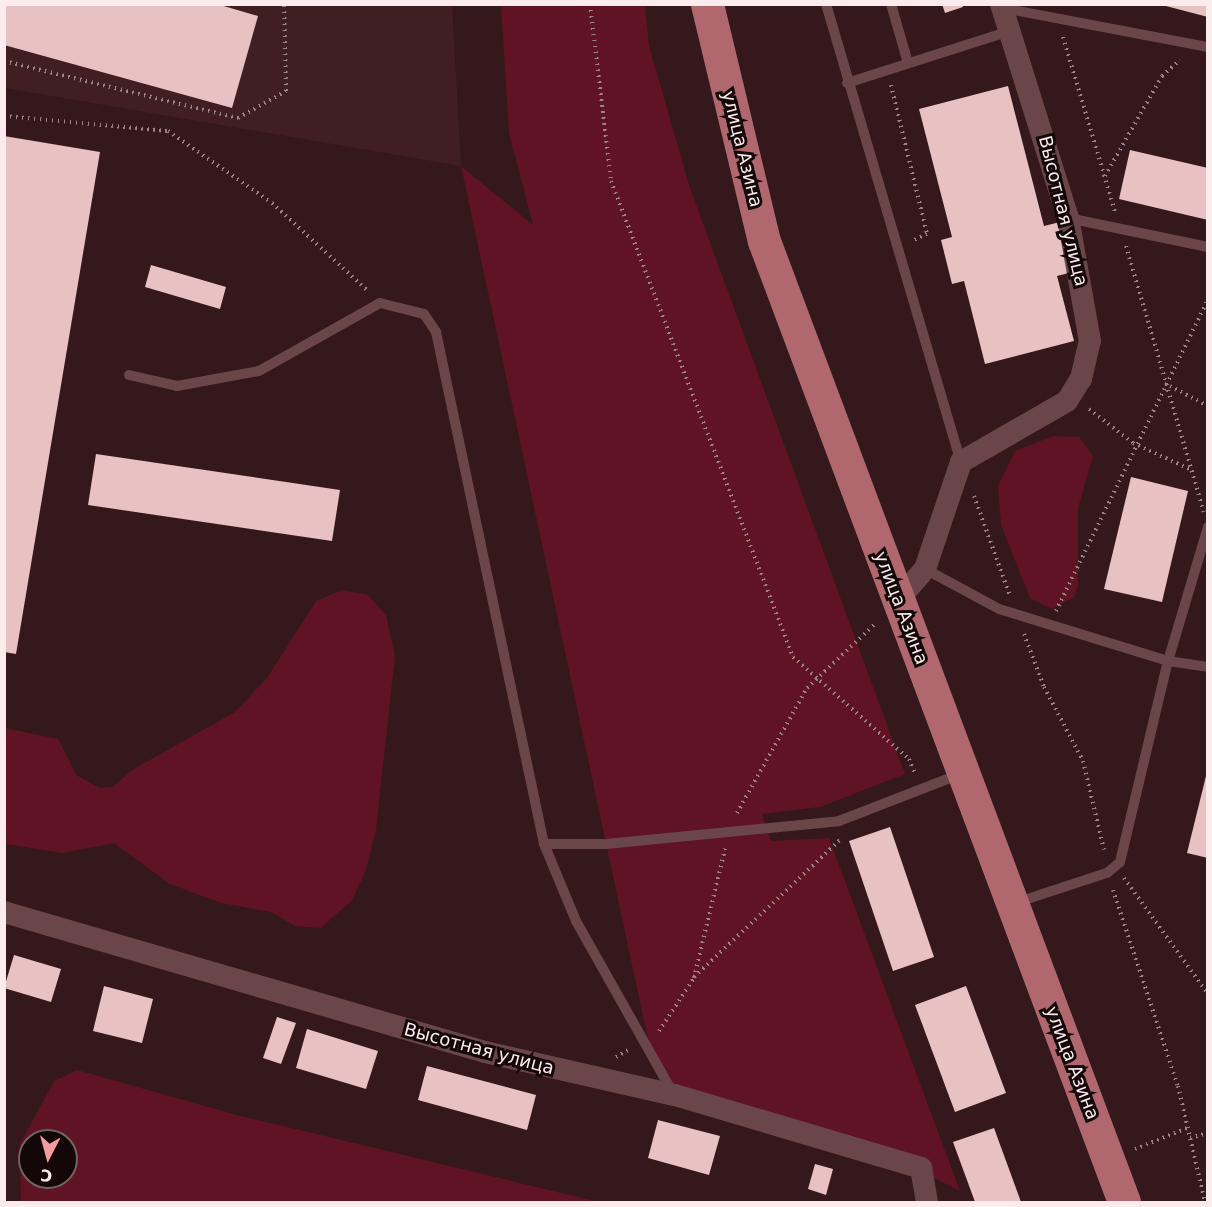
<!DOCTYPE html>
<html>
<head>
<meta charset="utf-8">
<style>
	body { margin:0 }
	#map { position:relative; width:1212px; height:1207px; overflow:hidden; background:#34181b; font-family:"DejaVu Sans",sans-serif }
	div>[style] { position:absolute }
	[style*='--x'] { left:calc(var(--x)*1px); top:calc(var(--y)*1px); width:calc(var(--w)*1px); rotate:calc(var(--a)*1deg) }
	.built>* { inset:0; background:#411e22 }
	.green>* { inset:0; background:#601322 }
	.building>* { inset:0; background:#e8c1c2 }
	.path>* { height:4px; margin-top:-2px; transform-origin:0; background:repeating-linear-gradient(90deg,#9a8587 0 1.5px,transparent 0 6px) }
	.lane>* { height:10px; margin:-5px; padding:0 5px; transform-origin:5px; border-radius:5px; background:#6a4648 }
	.street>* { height:22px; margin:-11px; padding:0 11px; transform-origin:11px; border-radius:11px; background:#6a4648 }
	.primary>* { height:33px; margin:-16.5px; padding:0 16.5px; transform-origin:16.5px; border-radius:16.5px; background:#b0686e }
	span { translate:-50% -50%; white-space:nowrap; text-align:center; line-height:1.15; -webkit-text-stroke:6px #130708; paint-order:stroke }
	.street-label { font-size:18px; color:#fceced }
	.frame { position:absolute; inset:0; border:6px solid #fceced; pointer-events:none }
	.north { position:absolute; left:18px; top:1129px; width:60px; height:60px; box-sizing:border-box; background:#130708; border:2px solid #706364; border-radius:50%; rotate:186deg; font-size:16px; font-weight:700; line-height:24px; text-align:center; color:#fceced }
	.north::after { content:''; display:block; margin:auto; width:21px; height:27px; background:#f49aa1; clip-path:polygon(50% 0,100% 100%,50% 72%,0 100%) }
</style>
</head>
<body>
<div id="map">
	<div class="built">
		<i style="clip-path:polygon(4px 5px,452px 5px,461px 166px,5px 88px)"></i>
	</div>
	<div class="green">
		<i style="clip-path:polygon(501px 5px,645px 5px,649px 46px,690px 188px,905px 774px,820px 807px,762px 814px,771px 841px,829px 838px,960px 1191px,885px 1153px,674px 1098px,647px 1035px,461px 166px,533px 225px,509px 133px)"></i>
		<i style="clip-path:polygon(1053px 436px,1079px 437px,1093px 456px,1078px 508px,1078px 586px,1074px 597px,1052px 609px,1030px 598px,1001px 525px,998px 486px,1015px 451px)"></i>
		<i style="clip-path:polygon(342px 590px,368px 595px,386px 615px,395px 656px,376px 830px,365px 873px,352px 900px,321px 928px,295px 926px,271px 912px,221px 903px,170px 884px,114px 843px,63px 853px,5px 844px,5px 728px,58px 739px,76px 775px,100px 788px,113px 787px,132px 770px,235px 712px,267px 678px,316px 601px)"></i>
		<i style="clip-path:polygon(evenodd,77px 1070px,237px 1115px,599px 1202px,21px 1202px,20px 1144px,54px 1081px,77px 1070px,30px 1141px,66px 1141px,66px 1177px,30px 1177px,30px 1141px)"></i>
	</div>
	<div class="building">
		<i style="clip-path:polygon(4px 4px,217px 4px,258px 16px,232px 108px,4px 45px)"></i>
		<i style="clip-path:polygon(942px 4px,962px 4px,963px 7px,945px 13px)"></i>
		<i style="clip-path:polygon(1208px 4px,1208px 17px,1162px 5px,1162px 4px)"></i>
		<i style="clip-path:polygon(1008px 86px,1044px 226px,1060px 222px,1073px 272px,1057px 276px,1074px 341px,985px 364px,964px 281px,952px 284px,941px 240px,952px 237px,919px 109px)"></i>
		<i style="clip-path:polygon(4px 136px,100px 152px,16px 654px,4px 652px)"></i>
		<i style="clip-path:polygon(1130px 150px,1208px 168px,1208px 220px,1119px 199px)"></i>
		<i style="clip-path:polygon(151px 265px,226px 287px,220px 309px,145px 287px)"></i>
		<i style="clip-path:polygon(96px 454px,340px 490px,332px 541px,88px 505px)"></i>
		<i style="clip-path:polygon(1131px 477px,1188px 491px,1162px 602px,1104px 589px)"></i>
		<i style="clip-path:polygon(1207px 772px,1208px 772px,1208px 858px,1187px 853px)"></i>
		<i style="clip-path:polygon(890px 827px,934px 957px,893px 971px,849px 841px)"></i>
		<i style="clip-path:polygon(14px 955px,61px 969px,51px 1002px,4px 988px)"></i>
		<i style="clip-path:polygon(104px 986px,153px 999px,142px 1043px,93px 1031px)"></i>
		<i style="clip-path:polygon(966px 986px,1006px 1093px,955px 1112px,915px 1005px)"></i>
		<i style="clip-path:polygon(277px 1017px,296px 1023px,281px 1064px,263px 1058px)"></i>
		<i style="clip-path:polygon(307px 1029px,378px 1051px,366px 1089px,296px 1068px)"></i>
		<i style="clip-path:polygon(427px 1066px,536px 1095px,527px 1130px,418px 1100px)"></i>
		<i style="clip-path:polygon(658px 1120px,720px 1136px,709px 1175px,648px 1158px)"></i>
		<i style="clip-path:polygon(994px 1128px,1021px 1202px,975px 1202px,953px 1142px)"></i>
		<i style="clip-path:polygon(815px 1164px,833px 1169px,826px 1195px,808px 1189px)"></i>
	</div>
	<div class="path">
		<i style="--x:590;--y:4;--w:178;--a:83.2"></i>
		<i style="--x:611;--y:181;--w:510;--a:69.08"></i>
		<i style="--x:793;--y:657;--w:154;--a:41.3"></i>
		<i style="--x:909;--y:759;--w:16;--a:68"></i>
		<i style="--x:1063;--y:37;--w:182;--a:73.4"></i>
		<i style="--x:4;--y:61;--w:241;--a:13.7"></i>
		<i style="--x:238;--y:118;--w:55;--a:-29.4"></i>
		<i style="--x:286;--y:91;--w:87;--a:-91.3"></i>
		<i style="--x:891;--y:85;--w:153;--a:76.4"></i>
		<i style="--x:927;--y:234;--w:17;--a:155"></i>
		<i style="--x:4;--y:116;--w:165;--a:5.2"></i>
		<i style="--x:168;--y:131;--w:126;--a:34.7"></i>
		<i style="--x:272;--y:203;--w:129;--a:42.5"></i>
		<i style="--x:1105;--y:176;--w:115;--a:-60.3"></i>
		<i style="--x:1162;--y:76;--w:24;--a:-42"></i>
		<i style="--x:1126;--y:246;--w:277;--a:73.7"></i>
		<i style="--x:1170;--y:386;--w:43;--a:27.8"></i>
		<i style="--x:1089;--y:409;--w:56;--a:37.7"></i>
		<i style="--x:1133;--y:443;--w:65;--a:24.6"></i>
		<i style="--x:974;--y:496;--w:106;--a:70.2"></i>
		<i style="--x:1056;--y:611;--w:347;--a:-64"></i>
		<i style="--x:1024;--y:634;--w:57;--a:69.3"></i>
		<i style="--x:1044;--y:687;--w:84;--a:62.2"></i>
		<i style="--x:1083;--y:761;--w:91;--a:76.7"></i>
		<i style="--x:737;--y:813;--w:143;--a:-60.8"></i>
		<i style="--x:807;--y:688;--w:95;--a:-43.3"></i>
		<i style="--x:1124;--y:878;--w:143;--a:54.1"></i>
		<i style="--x:1113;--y:890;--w:206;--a:71.7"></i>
		<i style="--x:1178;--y:1086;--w:119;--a:76.9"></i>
		<i style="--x:694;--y:977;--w:203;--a:-43.2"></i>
		<i style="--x:659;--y:1031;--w:64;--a:-56.6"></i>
		<i style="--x:694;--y:978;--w:133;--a:-76.5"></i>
		<i style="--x:616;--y:1057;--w:16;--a:-30"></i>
		<i style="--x:1190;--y:1138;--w:19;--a:-16"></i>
		<i style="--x:1135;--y:1149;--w:56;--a:-22"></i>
	</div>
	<div class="lane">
		<i style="--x:826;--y:4;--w:477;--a:73.6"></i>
		<i style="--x:891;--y:4;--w:61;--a:73.9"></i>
		<i style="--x:1003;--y:8;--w:209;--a:10.8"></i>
		<i style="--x:847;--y:83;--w:171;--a:-17.7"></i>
		<i style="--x:1068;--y:218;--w:143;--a:11.7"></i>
		<i style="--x:129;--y:375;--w:49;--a:12.9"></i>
		<i style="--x:177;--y:386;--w:83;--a:-10.4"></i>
		<i style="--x:259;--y:371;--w:139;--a:-29.3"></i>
		<i style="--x:380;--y:303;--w:45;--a:14"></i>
		<i style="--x:424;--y:314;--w:22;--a:56"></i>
		<i style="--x:436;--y:332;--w:523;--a:78.09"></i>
		<i style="--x:544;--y:844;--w:83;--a:67.4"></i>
		<i style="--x:576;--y:921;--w:197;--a:60.6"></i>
		<i style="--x:925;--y:569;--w:84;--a:28.4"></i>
		<i style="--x:999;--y:609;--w:177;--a:17.1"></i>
		<i style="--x:1168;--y:661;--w:40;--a:8.5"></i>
		<i style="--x:544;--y:844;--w:62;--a:0"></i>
		<i style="--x:606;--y:844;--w:234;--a:-5.6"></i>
		<i style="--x:839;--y:821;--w:130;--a:-21.2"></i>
		<i style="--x:1015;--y:903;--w:97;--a:-18.1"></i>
		<i style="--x:1107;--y:873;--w:17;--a:-40"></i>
		<i style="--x:1120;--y:862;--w:207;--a:-76.6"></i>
		<i style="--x:1168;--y:661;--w:140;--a:-73.4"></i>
	</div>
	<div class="street">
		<i style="--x:898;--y:600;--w:41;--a:-48.9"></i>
		<i style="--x:925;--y:569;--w:113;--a:-71.4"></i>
		<i style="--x:961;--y:462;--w:122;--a:-29.9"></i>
		<i style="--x:1067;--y:401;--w:26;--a:-58"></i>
		<i style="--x:1081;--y:379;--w:39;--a:-77"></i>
		<i style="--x:1090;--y:341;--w:125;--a:-100.1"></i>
		<i style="--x:1068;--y:218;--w:224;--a:-107.4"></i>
		<i style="--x:4;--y:912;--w:501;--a:16.23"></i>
		<i style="--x:485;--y:1052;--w:195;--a:12.8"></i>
		<i style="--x:675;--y:1095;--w:257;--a:16.5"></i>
		<i style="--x:921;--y:1168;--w:35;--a:80"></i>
	</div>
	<div class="primary">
		<i style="--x:707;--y:4;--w:244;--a:76.5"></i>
		<i style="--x:764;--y:241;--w:1026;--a:69.46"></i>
	</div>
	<div class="street-label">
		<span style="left:742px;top:149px;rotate:76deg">улица Азина</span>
		<span style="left:1063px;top:211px;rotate:76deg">Высотная улица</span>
		<span style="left:901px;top:608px;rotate:69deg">улица Азина</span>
		<span style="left:479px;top:1049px;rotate:15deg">Высотная улица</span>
		<span style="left:1072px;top:1063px;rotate:69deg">улица Азина</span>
	</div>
	<div class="frame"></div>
	<div class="north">С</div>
</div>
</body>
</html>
